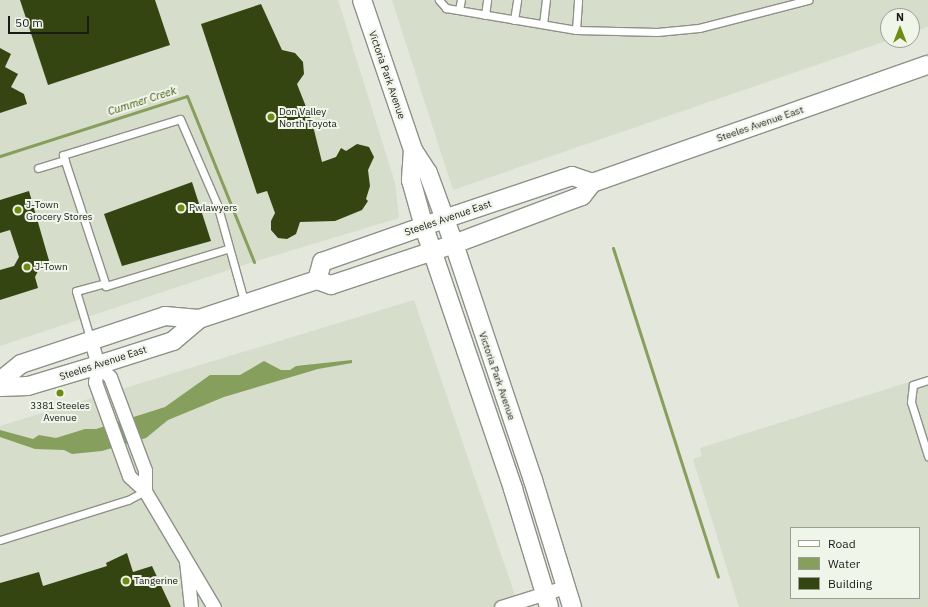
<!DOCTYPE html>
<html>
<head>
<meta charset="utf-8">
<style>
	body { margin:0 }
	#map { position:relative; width:928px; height:607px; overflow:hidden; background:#e3e7dc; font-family:"IBM Plex Sans",sans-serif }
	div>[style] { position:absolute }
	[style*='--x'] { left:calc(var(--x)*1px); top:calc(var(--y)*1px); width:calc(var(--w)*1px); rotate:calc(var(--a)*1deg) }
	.built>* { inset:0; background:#d6ddcb }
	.water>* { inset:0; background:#879f5c }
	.stream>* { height:3px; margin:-1.5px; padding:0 1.5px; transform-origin:1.5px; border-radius:1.5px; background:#879f5c }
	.building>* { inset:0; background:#354512 }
	.roads { filter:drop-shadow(1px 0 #8d9288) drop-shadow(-1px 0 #8d9288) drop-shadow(0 1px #8d9288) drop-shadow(0 -1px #8d9288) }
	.lane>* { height:7px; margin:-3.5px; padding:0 3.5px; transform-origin:3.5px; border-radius:3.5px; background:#fff }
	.street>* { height:13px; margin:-6.5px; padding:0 6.5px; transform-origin:6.5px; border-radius:6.5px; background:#fff }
	.secondary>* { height:18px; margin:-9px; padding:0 9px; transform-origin:9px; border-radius:9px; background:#fff }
	.dots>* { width:11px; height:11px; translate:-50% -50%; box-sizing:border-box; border:2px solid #f0f5ea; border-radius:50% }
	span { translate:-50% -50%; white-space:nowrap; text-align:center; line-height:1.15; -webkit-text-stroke:4px #f0f5ea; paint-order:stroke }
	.street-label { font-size:10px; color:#191b17 }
	.poi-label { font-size:10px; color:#191b17 }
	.left { translate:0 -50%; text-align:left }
	.water-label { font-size:11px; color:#43580c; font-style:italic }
	.legend { position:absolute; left:790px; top:527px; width:130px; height:72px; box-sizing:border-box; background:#f0f5ea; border:1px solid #9a9e96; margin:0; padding:5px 7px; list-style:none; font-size:12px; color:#191b17 }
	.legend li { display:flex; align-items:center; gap:8px; height:20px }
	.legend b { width:20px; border:1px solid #9a9e96 }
	.north { position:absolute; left:880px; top:8px; width:40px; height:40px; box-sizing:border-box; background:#f0f5ea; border:1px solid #9a9e96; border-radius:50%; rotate:0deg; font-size:11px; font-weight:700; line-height:16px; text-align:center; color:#191b17 }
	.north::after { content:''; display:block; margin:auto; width:14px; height:18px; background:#6c8d12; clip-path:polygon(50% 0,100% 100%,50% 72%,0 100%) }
	.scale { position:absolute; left:8px; top:16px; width:81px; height:18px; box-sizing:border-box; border:2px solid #191b17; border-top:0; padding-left:5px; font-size:12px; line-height:14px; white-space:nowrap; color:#191b17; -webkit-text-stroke:3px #f0f5ea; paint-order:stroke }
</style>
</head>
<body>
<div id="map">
	<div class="built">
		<i style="clip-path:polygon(0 0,338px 0,395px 183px,399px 218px,253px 262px,0 346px)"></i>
		<i style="clip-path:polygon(392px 0,928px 0,928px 27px,912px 32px,912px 16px,888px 16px,889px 40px,453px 190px)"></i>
		<i style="clip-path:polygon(414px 300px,519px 607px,0 607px,0 426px)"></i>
		<i style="clip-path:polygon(evenodd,928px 376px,928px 607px,739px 607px,693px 459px,702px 456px,700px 448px,928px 376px,791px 528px,919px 528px,919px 598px,791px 598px,791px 528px)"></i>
	</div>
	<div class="water">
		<i style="clip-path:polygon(352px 360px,352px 363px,318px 369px,224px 397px,168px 420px,146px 438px,102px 451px,72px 454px,64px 450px,35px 449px,0 437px,0 430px,33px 439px,39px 435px,56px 438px,85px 429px,96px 429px,165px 407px,210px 375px,240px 375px,264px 361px,281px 370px,290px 370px,296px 366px)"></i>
	</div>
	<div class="stream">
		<i style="--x:0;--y:156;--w:196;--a:-17.8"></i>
		<i style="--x:187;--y:96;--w:179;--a:68"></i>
		<i style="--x:613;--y:248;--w:345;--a:72.3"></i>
	</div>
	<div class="building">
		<i style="clip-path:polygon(20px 0,155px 0,170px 45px,48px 85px)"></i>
		<i style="clip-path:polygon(261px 4px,282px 50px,295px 53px,303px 62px,304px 74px,297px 84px,312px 122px,322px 162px,336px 157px,341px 148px,346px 151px,357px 144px,369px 147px,374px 157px,368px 170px,370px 186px,366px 199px,368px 201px,362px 210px,335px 221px,300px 222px,296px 234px,287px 239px,278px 238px,271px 230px,271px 221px,275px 213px,267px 191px,257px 194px,201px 24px)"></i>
		<i style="clip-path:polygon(0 48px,11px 54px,5px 67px,18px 74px,11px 87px,24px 94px,27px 104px,0 113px)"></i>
		<i style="clip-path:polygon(192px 182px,211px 241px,122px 266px,104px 214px)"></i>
		<i style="clip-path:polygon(29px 191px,50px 264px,40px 267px,35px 277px,38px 288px,0 300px,0 270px,14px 266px,19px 257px,10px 230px,0 233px,0 200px)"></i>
		<i style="clip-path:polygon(127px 553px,133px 572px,152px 566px,171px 607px,0 607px,0 583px,39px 572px,43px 586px,107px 566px,106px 563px)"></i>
	</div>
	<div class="roads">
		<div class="lane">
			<i style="--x:439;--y:0;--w:11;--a:49"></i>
			<i style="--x:446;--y:8;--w:132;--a:9.6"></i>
			<i style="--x:576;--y:30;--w:81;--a:1.4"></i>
			<i style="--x:657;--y:32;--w:42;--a:-5.4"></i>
			<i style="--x:699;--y:28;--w:113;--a:-14.4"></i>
			<i style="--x:459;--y:10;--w:10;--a:-79"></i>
			<i style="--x:485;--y:15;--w:15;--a:-82"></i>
			<i style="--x:514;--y:20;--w:20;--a:-81"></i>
			<i style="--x:543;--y:24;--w:24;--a:-83"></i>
			<i style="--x:576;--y:30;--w:30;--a:-86"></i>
			<i style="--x:38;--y:168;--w:28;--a:-17"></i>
			<i style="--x:227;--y:249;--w:127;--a:163"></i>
			<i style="--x:106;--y:286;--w:138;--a:-108.2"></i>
			<i style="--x:63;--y:155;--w:122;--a:-17.1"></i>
			<i style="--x:180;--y:119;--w:93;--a:66.5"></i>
			<i style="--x:217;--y:204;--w:104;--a:74.4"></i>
			<i style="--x:91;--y:341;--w:52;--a:-106.7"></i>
			<i style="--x:76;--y:291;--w:30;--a:-15"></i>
			<i style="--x:928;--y:380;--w:16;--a:162"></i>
			<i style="--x:913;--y:385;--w:17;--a:97"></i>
			<i style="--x:911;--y:402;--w:57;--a:72.5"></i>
			<i style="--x:0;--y:540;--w:134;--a:-17.4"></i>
			<i style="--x:128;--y:500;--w:19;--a:-28"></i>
		</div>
		<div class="street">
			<i style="--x:91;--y:341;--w:25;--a:74"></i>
			<i style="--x:98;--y:365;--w:17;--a:45"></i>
			<i style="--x:110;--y:377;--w:99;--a:69.4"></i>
			<i style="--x:145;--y:470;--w:21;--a:90"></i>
			<i style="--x:98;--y:365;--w:17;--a:100"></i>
			<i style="--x:95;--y:382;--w:100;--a:70.1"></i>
			<i style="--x:129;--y:476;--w:22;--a:43"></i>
			<i style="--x:145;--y:491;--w:135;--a:59.3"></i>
			<i style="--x:186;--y:561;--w:46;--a:83.8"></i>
			<i style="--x:501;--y:607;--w:67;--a:-17.4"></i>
		</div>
		<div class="secondary">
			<i style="--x:362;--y:0;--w:158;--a:71.2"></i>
			<i style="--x:413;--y:150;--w:27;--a:57"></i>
			<i style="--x:428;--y:173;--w:76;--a:69.9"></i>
			<i style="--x:454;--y:244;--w:249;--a:71.5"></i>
			<i style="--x:533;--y:480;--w:133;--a:72.9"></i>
			<i style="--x:413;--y:150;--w:30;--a:94"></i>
			<i style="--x:411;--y:180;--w:49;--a:74.5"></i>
			<i style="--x:424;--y:227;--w:277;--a:71.2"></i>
			<i style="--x:513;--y:489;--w:123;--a:73"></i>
			<i style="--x:317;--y:280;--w:19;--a:-74"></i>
			<i style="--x:322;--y:262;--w:129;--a:-19.4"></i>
			<i style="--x:444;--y:219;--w:135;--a:-18.6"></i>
			<i style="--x:572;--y:176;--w:21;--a:19"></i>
			<i style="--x:0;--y:381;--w:27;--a:-39"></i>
			<i style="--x:21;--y:364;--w:152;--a:-18.4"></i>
			<i style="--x:165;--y:316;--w:34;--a:5"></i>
			<i style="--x:0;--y:387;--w:28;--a:-2"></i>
			<i style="--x:28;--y:386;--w:73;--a:-16.7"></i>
			<i style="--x:98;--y:365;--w:79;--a:-17.7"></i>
			<i style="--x:173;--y:341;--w:34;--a:-40"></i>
			<i style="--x:199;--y:319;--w:124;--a:-18.3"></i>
			<i style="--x:317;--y:280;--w:15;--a:20"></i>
			<i style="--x:331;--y:285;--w:130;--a:-18.4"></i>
			<i style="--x:454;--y:244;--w:137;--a:-20.6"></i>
			<i style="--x:582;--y:196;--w:16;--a:-52"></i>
			<i style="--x:592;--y:183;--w:356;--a:-19.4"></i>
		</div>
	</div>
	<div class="dots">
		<i style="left:271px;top:117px;background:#6c8d12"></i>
		<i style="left:181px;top:208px;background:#6c8d12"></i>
		<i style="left:18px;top:210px;background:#6c8d12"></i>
		<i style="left:27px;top:267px;background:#6c8d12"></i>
		<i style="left:60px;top:393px;background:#6c8d12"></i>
		<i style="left:126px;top:581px;background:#6c8d12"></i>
	</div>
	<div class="street-label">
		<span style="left:387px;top:75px;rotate:71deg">Victoria Park Avenue</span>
		<span style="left:760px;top:124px;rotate:-19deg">Steeles Avenue East</span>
		<span style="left:448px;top:218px;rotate:-19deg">Steeles Avenue East</span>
		<span style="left:103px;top:363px;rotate:-18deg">Steeles Avenue East</span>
		<span style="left:497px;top:376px;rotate:71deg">Victoria Park Avenue</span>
	</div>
	<div class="poi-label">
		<span class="left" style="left:279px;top:117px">Don Valley<br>North Toyota</span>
		<span class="left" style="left:26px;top:210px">J-Town<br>Grocery Stores</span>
		<span class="left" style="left:189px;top:208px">Pwlawyers</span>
		<span class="left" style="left:35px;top:267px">J-Town</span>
		<span style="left:60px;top:411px">3381 Steeles<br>Avenue</span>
		<span class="left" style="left:134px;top:581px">Tangerine</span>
	</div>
	<div class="water-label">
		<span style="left:142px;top:101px;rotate:-18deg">Cummer Creek</span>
	</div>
	<ul class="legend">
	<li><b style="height:5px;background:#fff"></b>Road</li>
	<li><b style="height:11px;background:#879f5c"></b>Water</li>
	<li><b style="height:11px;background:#354512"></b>Building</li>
	</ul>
	<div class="north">N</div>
	<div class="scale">50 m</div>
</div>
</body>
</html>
